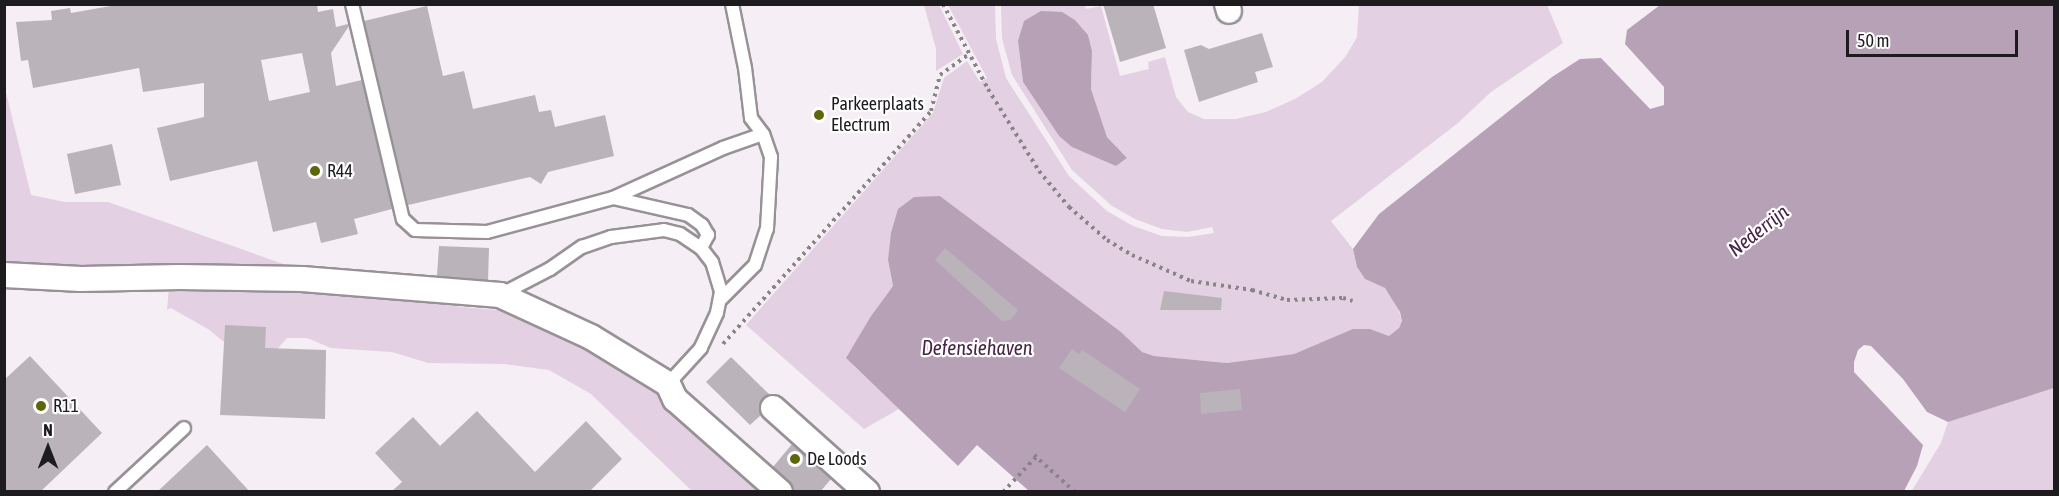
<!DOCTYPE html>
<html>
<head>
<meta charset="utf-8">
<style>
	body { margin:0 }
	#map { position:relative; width:2059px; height:496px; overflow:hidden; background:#f5eef4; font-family:"Asap Condensed",sans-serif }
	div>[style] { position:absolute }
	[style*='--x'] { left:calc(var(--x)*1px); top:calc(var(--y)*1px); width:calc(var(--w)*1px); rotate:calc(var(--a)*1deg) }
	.green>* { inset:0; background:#e3d0e3 }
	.water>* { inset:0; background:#b7a1b6 }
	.building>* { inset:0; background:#bab4ba }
	.path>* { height:4px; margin-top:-2px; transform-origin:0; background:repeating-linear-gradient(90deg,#888487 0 3px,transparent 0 7.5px) }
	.roads { filter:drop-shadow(2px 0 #989297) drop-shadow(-2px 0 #989297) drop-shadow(0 2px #989297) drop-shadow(0 -2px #989297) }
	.service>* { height:12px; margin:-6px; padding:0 6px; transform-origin:6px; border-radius:6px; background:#fff }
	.minor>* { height:24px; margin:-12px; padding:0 12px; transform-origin:12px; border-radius:12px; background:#fff }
	.dots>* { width:16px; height:16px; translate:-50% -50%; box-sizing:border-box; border:3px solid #fffeff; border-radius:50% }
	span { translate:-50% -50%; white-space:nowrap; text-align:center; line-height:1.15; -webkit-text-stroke:4.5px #fffeff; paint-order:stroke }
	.poi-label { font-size:18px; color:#1d1b1d }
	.left { translate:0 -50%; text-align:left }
	.water-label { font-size:20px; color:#462546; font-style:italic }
	.frame { position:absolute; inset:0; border:6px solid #1d1b1d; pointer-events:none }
	.north { position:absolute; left:18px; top:418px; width:60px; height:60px; -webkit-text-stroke:4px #fffeff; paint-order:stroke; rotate:0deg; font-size:16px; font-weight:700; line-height:24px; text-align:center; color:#1d1b1d }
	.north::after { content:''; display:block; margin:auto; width:21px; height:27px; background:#1d1b1d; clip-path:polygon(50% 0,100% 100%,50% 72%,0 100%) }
	.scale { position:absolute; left:1846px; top:30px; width:172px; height:27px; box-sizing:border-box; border:3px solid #1d1b1d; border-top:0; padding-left:8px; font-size:18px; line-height:21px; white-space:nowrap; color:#1d1b1d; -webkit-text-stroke:4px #fffeff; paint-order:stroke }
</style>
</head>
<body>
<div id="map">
	<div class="green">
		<i style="clip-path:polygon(924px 5px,939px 5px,963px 54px,936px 71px,936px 49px)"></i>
		<i style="clip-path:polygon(evenodd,948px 5px,995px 5px,996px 39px,1006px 78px,1069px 176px,1107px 211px,1133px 226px,1162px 236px,1188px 237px,1214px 233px,1212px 227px,1187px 232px,1162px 229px,1135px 219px,1112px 206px,1072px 170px,1012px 75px,1002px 38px,1001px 5px,1085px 5px,1086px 9px,1101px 6px,1120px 76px,1149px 69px,1148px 62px,1165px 57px,1176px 97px,1188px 112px,1204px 119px,1236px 119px,1266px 112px,1295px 99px,1322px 82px,1346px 56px,1357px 37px,1359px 5px,1547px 5px,1563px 43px,1491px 92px,1458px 123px,1331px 221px,1353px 249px,1357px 267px,1365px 279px,1385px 288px,1397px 305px,1402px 321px,1399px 328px,1389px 336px,1370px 329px,1338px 336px,1294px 354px,1227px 363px,1154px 356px,1141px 352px,1121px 332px,940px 196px,888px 260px,893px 286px,871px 316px,853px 365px,899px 409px,864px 429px,746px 325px,933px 113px,944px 78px,967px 61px,980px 82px,987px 78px,948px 5px,1088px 35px,1092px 51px,1091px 89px,1107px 137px,1127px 158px,1116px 166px,1059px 136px,1023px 82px,1018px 41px,1088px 35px)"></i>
		<i style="clip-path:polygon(4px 84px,31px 195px,65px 202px,108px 202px,303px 271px,107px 270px,5px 266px)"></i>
		<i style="clip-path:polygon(340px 287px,461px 307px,508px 311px,570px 335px,647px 378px,773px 491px,692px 491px,591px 394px,549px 370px,505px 364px,428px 363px,392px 352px,331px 348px,307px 338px,287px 338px,274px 353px,235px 351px,208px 329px,171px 308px,167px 310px,169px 288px)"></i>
		<i style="clip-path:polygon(2054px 388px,2054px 491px,1911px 492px,1941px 443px,1948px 422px)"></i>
	</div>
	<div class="water">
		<i style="clip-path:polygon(1660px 5px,2054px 5px,2054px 388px,1948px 422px,1927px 412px,1903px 379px,1871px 346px,1864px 345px,1858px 350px,1854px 362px,1854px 372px,1923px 445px,1917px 466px,1904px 491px,1029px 491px,977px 445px,958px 466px,846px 358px,871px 316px,893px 286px,888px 260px,891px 233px,898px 209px,914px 197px,940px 196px,1121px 332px,1142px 352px,1154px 356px,1227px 363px,1294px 354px,1353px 329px,1370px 329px,1389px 336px,1399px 328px,1402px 321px,1400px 312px,1385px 288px,1365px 279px,1357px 267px,1353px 249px,1379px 214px,1552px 77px,1580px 59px,1601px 58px,1650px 109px,1664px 105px,1664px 87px,1625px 44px,1627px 30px)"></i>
		<i style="clip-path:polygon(1041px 11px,1062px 12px,1075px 20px,1088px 35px,1092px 51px,1091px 89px,1107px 137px,1127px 158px,1116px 166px,1072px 147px,1059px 136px,1023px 82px,1018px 41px,1024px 21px)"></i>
	</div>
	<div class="building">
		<i style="clip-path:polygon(evenodd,122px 4px,317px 4px,318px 12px,333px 9px,336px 27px,348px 24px,349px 26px,331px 53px,336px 86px,362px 80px,392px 209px,354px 219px,358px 234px,321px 243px,316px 222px,273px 232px,257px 161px,170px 181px,157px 128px,204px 117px,204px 83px,143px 92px,139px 68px,33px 88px,28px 60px,21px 61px,16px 22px,52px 20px,51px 11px,70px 8px,71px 13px,122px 4px,302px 53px,310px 92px,269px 101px,261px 60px,302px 53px)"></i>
		<i style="clip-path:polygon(1103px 4px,1153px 4px,1166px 48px,1120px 62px)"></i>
		<i style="clip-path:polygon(427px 6px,443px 76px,464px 71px,473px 109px,535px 95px,539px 112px,551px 110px,555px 127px,605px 115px,614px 156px,548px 172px,541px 184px,530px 177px,408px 205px,364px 21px)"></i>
		<i style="clip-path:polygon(1262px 33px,1273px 67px,1255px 72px,1258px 82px,1199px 102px,1184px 50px,1201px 45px,1209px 49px)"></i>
		<i style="clip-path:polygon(112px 144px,121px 185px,75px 194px,67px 154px)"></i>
		<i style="clip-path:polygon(439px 246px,489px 248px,488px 280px,437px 276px)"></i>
		<i style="clip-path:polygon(945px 248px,1018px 310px,1011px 320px,1002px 321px,935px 260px)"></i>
		<i style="clip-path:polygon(1164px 291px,1222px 298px,1221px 310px,1160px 310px)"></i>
		<i style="clip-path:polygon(225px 325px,266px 327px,265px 348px,326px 350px,325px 419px,220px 415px)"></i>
		<i style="clip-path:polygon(1072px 349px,1079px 354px,1082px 350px,1140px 389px,1125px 412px,1059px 368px)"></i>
		<i style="clip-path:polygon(30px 356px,102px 433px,40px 492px,4px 492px,4px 380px)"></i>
		<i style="clip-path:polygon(731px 357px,769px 394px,762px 399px,759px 406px,761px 415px,750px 425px,706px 382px)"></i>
		<i style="clip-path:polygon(1240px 389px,1242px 410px,1201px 414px,1200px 393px)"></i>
		<i style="clip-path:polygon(477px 411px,535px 472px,586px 421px,622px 459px,589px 492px,391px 492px,402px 482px,375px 453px,413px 417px,440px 446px)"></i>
		<i style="clip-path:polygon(792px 444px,831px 479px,820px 492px,794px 492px,790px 482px,773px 467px)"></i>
		<i style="clip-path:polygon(207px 445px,250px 492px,157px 492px)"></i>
	</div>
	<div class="path">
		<i style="--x:943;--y:4;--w:96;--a:62.1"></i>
		<i style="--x:988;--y:89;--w:97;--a:58.1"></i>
		<i style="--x:1039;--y:171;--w:47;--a:50.2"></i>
		<i style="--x:1069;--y:207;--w:50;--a:41"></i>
		<i style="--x:1107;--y:240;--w:29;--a:31"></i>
		<i style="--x:1132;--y:255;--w:64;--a:23.8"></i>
		<i style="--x:1191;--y:281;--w:62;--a:8.4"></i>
		<i style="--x:1252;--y:290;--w:36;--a:16"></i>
		<i style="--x:1287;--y:300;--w:56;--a:-2"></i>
		<i style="--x:1343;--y:298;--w:10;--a:17"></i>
		<i style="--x:723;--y:344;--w:312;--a:-48.2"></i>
		<i style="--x:931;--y:111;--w:37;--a:-76"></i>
		<i style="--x:940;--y:75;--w:34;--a:-36"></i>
		<i style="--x:1034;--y:455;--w:55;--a:42.1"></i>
		<i style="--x:1003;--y:492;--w:48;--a:-46.7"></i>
	</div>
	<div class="roads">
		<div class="service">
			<i style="--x:352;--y:4;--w:221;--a:76.7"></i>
			<i style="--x:403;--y:219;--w:16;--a:43"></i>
			<i style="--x:415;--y:230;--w:72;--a:1.6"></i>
			<i style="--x:487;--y:232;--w:131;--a:-15.1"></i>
			<i style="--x:701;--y:248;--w:15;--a:-62"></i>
			<i style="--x:708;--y:235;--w:12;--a:-121"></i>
			<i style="--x:702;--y:225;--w:17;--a:-144"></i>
			<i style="--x:688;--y:215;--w:77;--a:-167.2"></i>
			<i style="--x:613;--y:198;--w:121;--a:-24.4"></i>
			<i style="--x:723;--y:148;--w:42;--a:-19.3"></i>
			<i style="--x:763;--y:134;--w:20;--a:-127"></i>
			<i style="--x:751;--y:118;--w:50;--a:-96.8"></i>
			<i style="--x:745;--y:68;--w:65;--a:-101.5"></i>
			<i style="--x:500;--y:295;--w:56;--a:-27.5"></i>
			<i style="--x:550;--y:269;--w:39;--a:-35"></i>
			<i style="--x:582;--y:247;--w:31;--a:-19"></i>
			<i style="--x:611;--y:237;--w:53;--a:-7.5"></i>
			<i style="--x:664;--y:230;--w:16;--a:14"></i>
			<i style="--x:680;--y:234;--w:25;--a:34"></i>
			<i style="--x:701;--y:248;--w:18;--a:52"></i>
			<i style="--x:712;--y:262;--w:31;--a:73"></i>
			<i style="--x:721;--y:292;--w:21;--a:101"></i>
			<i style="--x:717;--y:313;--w:38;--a:115"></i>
			<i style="--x:701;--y:348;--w:49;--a:132.5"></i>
			<i style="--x:720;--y:300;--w:49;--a:-45"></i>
			<i style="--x:755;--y:265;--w:38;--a:-72"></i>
			<i style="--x:767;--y:229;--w:72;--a:-86.8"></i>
			<i style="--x:771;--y:157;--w:24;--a:-109"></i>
			<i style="--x:115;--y:492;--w:94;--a:-42.8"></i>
		</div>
		<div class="minor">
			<i style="--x:1227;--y:4;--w:7;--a:74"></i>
			<i style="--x:4;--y:275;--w:77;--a:3"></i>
			<i style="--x:81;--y:279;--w:99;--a:-1.2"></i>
			<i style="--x:180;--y:277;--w:122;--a:0.9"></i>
			<i style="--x:302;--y:279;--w:199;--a:4.6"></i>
			<i style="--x:500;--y:295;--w:100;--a:24.8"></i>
			<i style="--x:591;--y:337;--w:90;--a:31.4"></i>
			<i style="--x:668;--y:384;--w:17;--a:65"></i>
			<i style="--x:675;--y:399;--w:140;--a:41.5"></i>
			<i style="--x:773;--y:408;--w:126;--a:41.8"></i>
		</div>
	</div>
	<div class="dots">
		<i style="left:819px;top:115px;background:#5c670a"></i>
		<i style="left:315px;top:171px;background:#5c670a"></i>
		<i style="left:41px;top:406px;background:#5c670a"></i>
		<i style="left:795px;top:459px;background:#5c670a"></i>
	</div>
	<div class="poi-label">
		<span class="left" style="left:831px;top:115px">Parkeerplaats<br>Electrum</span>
		<span class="left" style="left:327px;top:171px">R44</span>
		<span class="left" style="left:53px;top:406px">R11</span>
		<span class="left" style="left:807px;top:459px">De Loods</span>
	</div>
	<div class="water-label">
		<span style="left:1758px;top:230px;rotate:-38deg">Nederrijn</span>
		<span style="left:977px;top:347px">Defensiehaven</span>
	</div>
	<div class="frame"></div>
	<div class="north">N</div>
	<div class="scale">50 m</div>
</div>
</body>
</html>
